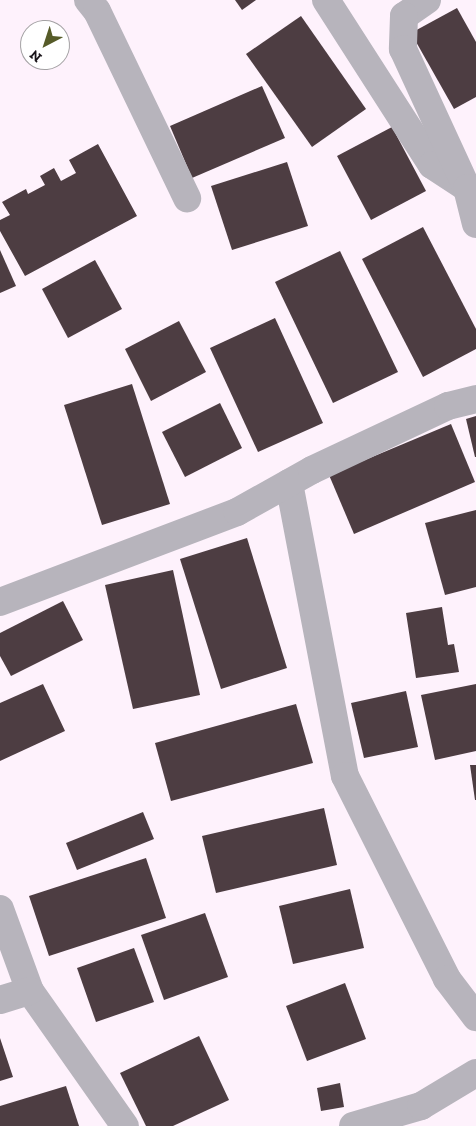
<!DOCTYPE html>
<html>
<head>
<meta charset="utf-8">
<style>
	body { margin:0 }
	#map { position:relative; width:476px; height:1126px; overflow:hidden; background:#fef2fc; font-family:"Zilla Slab",serif }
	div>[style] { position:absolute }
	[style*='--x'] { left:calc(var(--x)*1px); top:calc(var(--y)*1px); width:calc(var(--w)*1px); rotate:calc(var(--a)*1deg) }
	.building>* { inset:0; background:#4d3d42 }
	.street>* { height:28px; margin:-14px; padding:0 14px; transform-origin:14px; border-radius:14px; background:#b7b4bc }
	span { translate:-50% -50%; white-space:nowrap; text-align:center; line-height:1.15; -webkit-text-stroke:5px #fff; paint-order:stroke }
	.north { position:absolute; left:20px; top:20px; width:50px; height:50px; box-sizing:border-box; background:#fff; border:1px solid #a3a1a3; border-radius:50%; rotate:220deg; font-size:14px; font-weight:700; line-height:20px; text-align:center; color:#191419 }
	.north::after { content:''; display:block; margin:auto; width:18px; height:22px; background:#565b28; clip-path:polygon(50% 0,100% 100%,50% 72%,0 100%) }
</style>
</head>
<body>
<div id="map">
	<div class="building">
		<i style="clip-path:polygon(235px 0,256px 0,242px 10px)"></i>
		<i style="clip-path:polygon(457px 8px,476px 42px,476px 97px,454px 109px,411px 33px)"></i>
		<i style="clip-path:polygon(301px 16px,366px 109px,312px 147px,246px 54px)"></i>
		<i style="clip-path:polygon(262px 86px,285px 138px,192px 178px,170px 126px)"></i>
		<i style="clip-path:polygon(392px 127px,426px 191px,371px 220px,337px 156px)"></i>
		<i style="clip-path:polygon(98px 144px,137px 216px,25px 276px,0 231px,0 220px,10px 215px,2px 202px,26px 189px,28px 194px,45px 185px,40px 176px,54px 168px,61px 181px,76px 173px,69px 160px)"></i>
		<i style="clip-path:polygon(287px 162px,308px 226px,232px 250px,211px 186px)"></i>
		<i style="clip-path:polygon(423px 227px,476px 329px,476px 349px,423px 377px,362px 259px)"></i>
		<i style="clip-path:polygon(0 250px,16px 286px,0 293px)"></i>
		<i style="clip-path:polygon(340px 251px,398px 372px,333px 403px,275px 282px)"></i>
		<i style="clip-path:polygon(95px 260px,122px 309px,68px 338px,42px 289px)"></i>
		<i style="clip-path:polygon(275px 318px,323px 423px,258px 452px,210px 348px)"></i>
		<i style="clip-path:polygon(179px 321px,206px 372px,151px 401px,125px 349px)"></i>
		<i style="clip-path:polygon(132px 384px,170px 504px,102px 525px,64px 405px)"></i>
		<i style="clip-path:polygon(220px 403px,242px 448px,185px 477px,162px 432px)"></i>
		<i style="clip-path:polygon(476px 416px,476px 457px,475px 457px,466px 419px)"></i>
		<i style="clip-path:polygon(451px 424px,475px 482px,354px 534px,329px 475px)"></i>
		<i style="clip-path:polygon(476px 510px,476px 587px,445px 595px,425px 523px)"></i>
		<i style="clip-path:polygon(247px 538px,287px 668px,221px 689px,180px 559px)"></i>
		<i style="clip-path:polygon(173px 570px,200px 695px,133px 709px,105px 585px)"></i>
		<i style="clip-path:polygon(63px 601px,83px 640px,11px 676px,0 656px,0 633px)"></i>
		<i style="clip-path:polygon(442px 607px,448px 645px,454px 644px,459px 672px,416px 678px,406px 613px)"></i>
		<i style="clip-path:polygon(43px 684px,65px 731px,0 761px,0 703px)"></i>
		<i style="clip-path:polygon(476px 684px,476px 751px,435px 760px,421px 695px)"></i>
		<i style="clip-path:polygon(406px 691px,418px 747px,364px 758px,351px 703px)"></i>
		<i style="clip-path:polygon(296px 704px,313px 763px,171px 801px,155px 743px)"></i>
		<i style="clip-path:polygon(470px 765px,476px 765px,476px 800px,475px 800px)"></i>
		<i style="clip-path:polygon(324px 808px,337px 865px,216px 893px,202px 836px)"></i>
		<i style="clip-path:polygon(143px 812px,154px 839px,77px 870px,66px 843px)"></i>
		<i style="clip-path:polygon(146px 858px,166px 918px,49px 956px,29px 896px)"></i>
		<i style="clip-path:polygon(350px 889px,364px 948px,293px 964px,279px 906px)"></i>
		<i style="clip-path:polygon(205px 913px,228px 977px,164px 1000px,141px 935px)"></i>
		<i style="clip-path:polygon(134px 948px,154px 1002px,96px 1022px,77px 968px)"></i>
		<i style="clip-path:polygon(345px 983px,366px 1039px,307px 1061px,286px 1006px)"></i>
		<i style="clip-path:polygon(199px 1036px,229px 1100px,173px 1126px,146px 1126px,120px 1073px)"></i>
		<i style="clip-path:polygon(0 1038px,13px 1077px,0 1081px)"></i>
		<i style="clip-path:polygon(340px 1083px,344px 1107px,321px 1111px,317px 1088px)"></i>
		<i style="clip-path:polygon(66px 1086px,79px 1126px,0 1126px,0 1106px)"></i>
	</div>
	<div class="street">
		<i style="--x:88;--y:0;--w:14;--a:51"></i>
		<i style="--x:97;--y:11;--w:208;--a:64.3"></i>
		<i style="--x:326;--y:0;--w:196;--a:57.3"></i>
		<i style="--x:432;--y:165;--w:42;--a:33.3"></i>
		<i style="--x:427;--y:0;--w:28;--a:145"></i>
		<i style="--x:404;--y:16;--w:33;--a:92"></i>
		<i style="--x:403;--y:49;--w:153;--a:65.3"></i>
		<i style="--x:467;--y:188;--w:37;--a:76"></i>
		<i style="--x:289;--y:483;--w:298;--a:79.2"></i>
		<i style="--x:345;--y:776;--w:227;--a:63.3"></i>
		<i style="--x:447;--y:979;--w:48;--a:52.7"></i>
		<i style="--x:0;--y:602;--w:254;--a:-20.8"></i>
		<i style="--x:237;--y:512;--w:86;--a:-29.2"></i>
		<i style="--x:312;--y:470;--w:150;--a:-25.2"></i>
		<i style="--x:448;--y:406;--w:29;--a:-14"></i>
		<i style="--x:0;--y:909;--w:87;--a:69.9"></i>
		<i style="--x:30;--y:991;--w:165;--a:54.9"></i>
		<i style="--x:0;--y:1000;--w:31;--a:-17"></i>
		<i style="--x:353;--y:1126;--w:71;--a:-16.4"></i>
		<i style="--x:421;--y:1106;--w:64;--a:-31"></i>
	</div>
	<div class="north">N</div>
</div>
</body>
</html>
